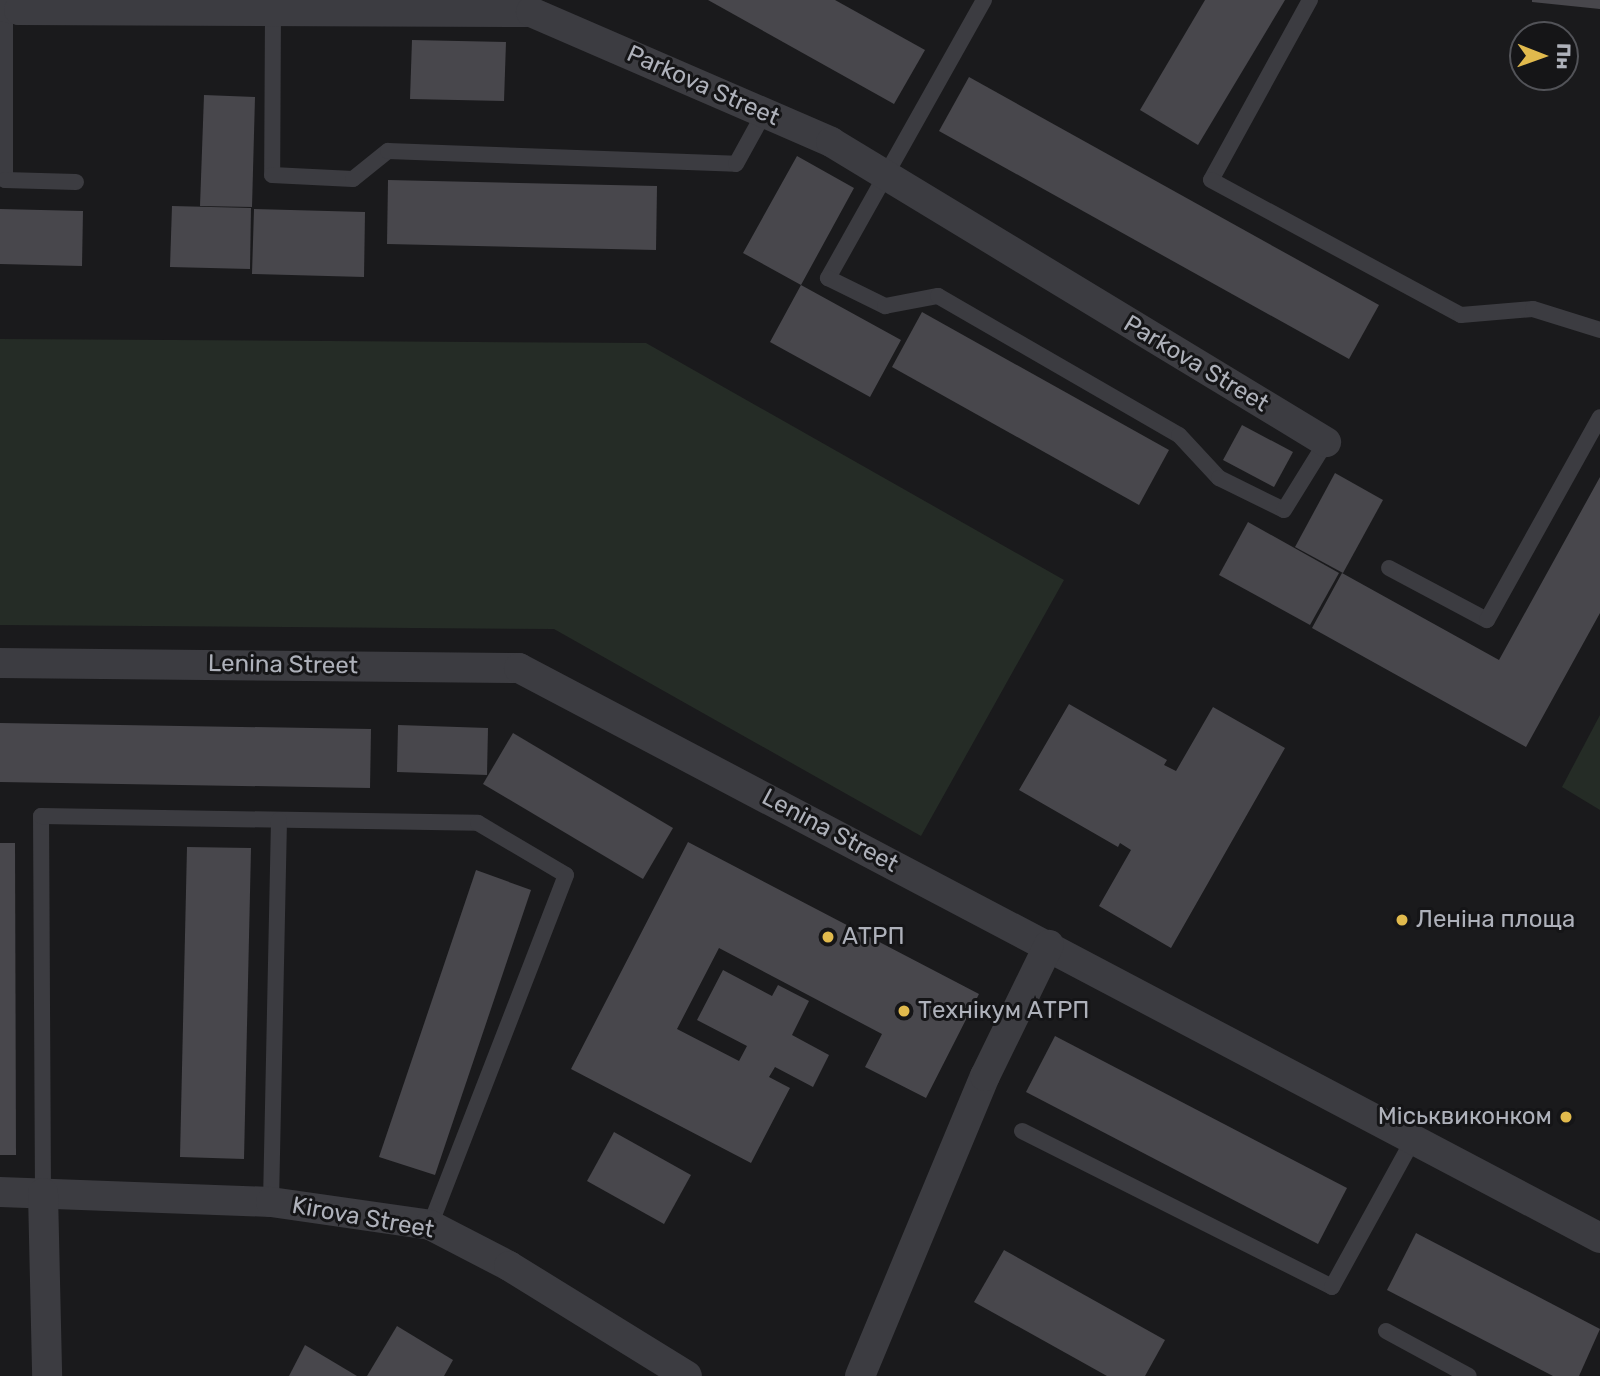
<!DOCTYPE html>
<html>
<head>
<meta charset="utf-8">
<style>
	body { margin:0 }
	#map { position:relative; width:1600px; height:1376px; overflow:hidden; background:#1a1a1c; font-family:Rubik,sans-serif }
	div>[style] { position:absolute }
	[style*='--x'] { left:calc(var(--x)*1px); top:calc(var(--y)*1px); width:calc(var(--w)*1px); rotate:calc(var(--a)*1deg) }
	.green>* { inset:0; background:#252c26 }
	.building>* { inset:0; background:#48474c }
	.lane>* { height:16px; margin:-8px; padding:0 8px; transform-origin:8px; border-radius:8px; background:#3c3c41 }
	.street>* { height:30px; margin:-15px; padding:0 15px; transform-origin:15px; border-radius:15px; background:#3c3c41 }
	.dots>* { width:19px; height:19px; translate:-50% -50%; box-sizing:border-box; border:4px solid #151517; border-radius:50% }
	span { translate:-50% -50%; white-space:nowrap; text-align:center; line-height:1.15; -webkit-text-stroke:6px #151517; paint-order:stroke }
	.street-label { font-size:24px; color:#aeb1ba }
	.poi-label { font-size:24px; color:#aeb1ba }
	.left { translate:0 -50%; text-align:left }
	.right { translate:-100% -50%; text-align:right }
	.north { position:absolute; left:1509px; top:21px; width:70px; height:70px; box-sizing:border-box; background:#151517; border:2px solid #525358; border-radius:50%; rotate:91deg; font-size:19px; font-weight:700; line-height:28px; text-align:center; color:#aeb1ba }
	.north::after { content:''; display:block; margin:auto; width:24px; height:32px; background:#e1ba4d; clip-path:polygon(50% 0,100% 100%,50% 72%,0 100%) }
</style>
</head>
<body>
<div id="map">
	<div class="green">
		<i style="clip-path:polygon(0 339px,646px 343px,1064px 580px,921px 836px,554px 629px,0 625px)"></i>
		<i style="clip-path:polygon(1600px 715px,1600px 810px,1562px 787px)"></i>
	</div>
	<div class="building">
		<i style="clip-path:polygon(708px 0,835px 0,925px 50px,894px 104px)"></i>
		<i style="clip-path:polygon(1205px 0,1285px 0,1198px 145px,1140px 110px)"></i>
		<i style="clip-path:polygon(1532px 0,1600px 0,1600px 9px,1532px 2px)"></i>
		<i style="clip-path:polygon(412px 40px,506px 42px,504px 101px,410px 99px)"></i>
		<i style="clip-path:polygon(969px 77px,1379px 305px,1349px 359px,939px 131px)"></i>
		<i style="clip-path:polygon(204px 95px,255px 97px,252px 207px,200px 206px)"></i>
		<i style="clip-path:polygon(797px 156px,854px 188px,801px 285px,901px 340px,870px 397px,770px 342px,801px 285px,743px 253px)"></i>
		<i style="clip-path:polygon(388px 180px,657px 186px,656px 250px,387px 244px)"></i>
		<i style="clip-path:polygon(172px 206px,251px 208px,250px 269px,170px 267px)"></i>
		<i style="clip-path:polygon(0 209px,83px 211px,82px 266px,0 264px)"></i>
		<i style="clip-path:polygon(254px 209px,365px 212px,364px 277px,252px 274px)"></i>
		<i style="clip-path:polygon(922px 312px,1169px 450px,1139px 505px,892px 367px)"></i>
		<i style="clip-path:polygon(1242px 425px,1293px 452px,1274px 487px,1223px 460px)"></i>
		<i style="clip-path:polygon(1335px 473px,1383px 500px,1343px 573px,1295px 547px)"></i>
		<i style="clip-path:polygon(1600px 477px,1600px 613px,1526px 747px,1312px 628px,1342px 573px,1499px 660px)"></i>
		<i style="clip-path:polygon(1248px 522px,1339px 573px,1310px 625px,1219px 575px)"></i>
		<i style="clip-path:polygon(1069px 704px,1167px 760px,1164px 765px,1176px 771px,1213px 707px,1285px 748px,1171px 948px,1099px 906px,1131px 850px,1120px 843px,1118px 847px,1019px 790px)"></i>
		<i style="clip-path:polygon(0 723px,371px 729px,370px 788px,0 782px)"></i>
		<i style="clip-path:polygon(398px 725px,488px 728px,487px 775px,397px 772px)"></i>
		<i style="clip-path:polygon(513px 733px,673px 828px,643px 879px,483px 784px)"></i>
		<i style="clip-path:polygon(688px 842px,979px 994px,926px 1098px,865px 1067px,882px 1034px,719px 948px,677px 1029px,739px 1061px,747px 1046px,697px 1020px,723px 970px,772px 996px,778px 985px,809px 1001px,792px 1035px,829px 1055px,813px 1087px,775px 1067px,769px 1077px,790px 1088px,751px 1163px,571px 1069px)"></i>
		<i style="clip-path:polygon(0 843px,15px 843px,16px 1155px,0 1155px)"></i>
		<i style="clip-path:polygon(187px 847px,251px 848px,244px 1159px,180px 1157px)"></i>
		<i style="clip-path:polygon(476px 870px,531px 890px,435px 1175px,379px 1157px)"></i>
		<i style="clip-path:polygon(1055px 1036px,1347px 1188px,1318px 1244px,1026px 1092px)"></i>
		<i style="clip-path:polygon(614px 1132px,691px 1175px,664px 1224px,587px 1181px)"></i>
		<i style="clip-path:polygon(1416px 1233px,1600px 1329px,1579px 1376px,1553px 1376px,1387px 1290px)"></i>
		<i style="clip-path:polygon(1004px 1250px,1165px 1340px,1145px 1376px,1107px 1376px,974px 1302px)"></i>
		<i style="clip-path:polygon(397px 1326px,453px 1360px,444px 1376px,367px 1376px)"></i>
		<i style="clip-path:polygon(305px 1345px,357px 1376px,289px 1376px)"></i>
	</div>
	<div class="lane">
		<i style="--x:984;--y:0;--w:319;--a:119.3"></i>
		<i style="--x:828;--y:278;--w:64;--a:26.2"></i>
		<i style="--x:885;--y:306;--w:54;--a:-10.7"></i>
		<i style="--x:938;--y:296;--w:278;--a:30"></i>
		<i style="--x:1179;--y:435;--w:59;--a:47.1"></i>
		<i style="--x:1219;--y:478;--w:72;--a:26.2"></i>
		<i style="--x:1284;--y:510;--w:80;--a:-58.3"></i>
		<i style="--x:1310;--y:0;--w:205;--a:118.8"></i>
		<i style="--x:1211;--y:180;--w:284;--a:28.4"></i>
		<i style="--x:1461;--y:315;--w:72;--a:-4.8"></i>
		<i style="--x:1533;--y:309;--w:70;--a:17.4"></i>
		<i style="--x:5;--y:7;--w:173;--a:90"></i>
		<i style="--x:5;--y:180;--w:71;--a:1.6"></i>
		<i style="--x:273;--y:11;--w:164;--a:90.3"></i>
		<i style="--x:272;--y:175;--w:81;--a:2.8"></i>
		<i style="--x:353;--y:179;--w:45;--a:-38.7"></i>
		<i style="--x:388;--y:151;--w:348;--a:2.1"></i>
		<i style="--x:736;--y:164;--w:58;--a:-61.2"></i>
		<i style="--x:1389;--y:568;--w:111;--a:28"></i>
		<i style="--x:1487;--y:620;--w:232;--a:-60.9"></i>
		<i style="--x:1022;--y:1131;--w:347;--a:26.7"></i>
		<i style="--x:1332;--y:1287;--w:172;--a:-61.2"></i>
		<i style="--x:43;--y:1193;--w:377;--a:-90.3"></i>
		<i style="--x:41;--y:816;--w:437;--a:0.9"></i>
		<i style="--x:478;--y:823;--w:102;--a:30.6"></i>
		<i style="--x:566;--y:875;--w:375;--a:111.2"></i>
		<i style="--x:271;--y:1202;--w:382;--a:-88.8"></i>
		<i style="--x:1386;--y:1331;--w:94;--a:28.5"></i>
	</div>
	<div class="street">
		<i style="--x:0;--y:6;--w:19;--a:12"></i>
		<i style="--x:19;--y:10;--w:512;--a:0.22"></i>
		<i style="--x:531;--y:12;--w:327;--a:23.4"></i>
		<i style="--x:831;--y:142;--w:579;--a:31.22"></i>
		<i style="--x:0;--y:663;--w:519;--a:0.55"></i>
		<i style="--x:519;--y:668;--w:1222;--a:27.8"></i>
		<i style="--x:0;--y:1192;--w:271;--a:2.1"></i>
		<i style="--x:271;--y:1202;--w:161;--a:8.2"></i>
		<i style="--x:430;--y:1225;--w:89;--a:27.4"></i>
		<i style="--x:509;--y:1266;--w:209;--a:31.7"></i>
		<i style="--x:43;--y:1193;--w:183;--a:88.7"></i>
		<i style="--x:860;--y:1376;--w:325;--a:-67.4"></i>
		<i style="--x:985;--y:1076;--w:146;--a:-64"></i>
	</div>
	<div class="dots">
		<i style="left:1402px;top:920px;background:#e1ba4d"></i>
		<i style="left:828px;top:937px;background:#e1ba4d"></i>
		<i style="left:904px;top:1011px;background:#e1ba4d"></i>
		<i style="left:1566px;top:1117px;background:#e1ba4d"></i>
	</div>
	<div class="street-label">
		<span style="left:703px;top:86px;rotate:24deg">Parkova Street</span>
		<span style="left:1196px;top:364px;rotate:31deg">Parkova Street</span>
		<span style="left:283px;top:665px;rotate:1deg">Lenina Street</span>
		<span style="left:830px;top:831px;rotate:28deg">Lenina Street</span>
		<span style="left:363px;top:1218px;rotate:10deg">Kirova Street</span>
	</div>
	<div class="poi-label">
		<span class="left" style="left:1416px;top:920px">Леніна площа</span>
		<span class="left" style="left:842px;top:937px">АТРП</span>
		<span class="left" style="left:918px;top:1011px">Технікум АТРП</span>
		<span class="right" style="left:1552px;top:1117px">Міськвиконком</span>
	</div>
	<div class="north">Пн</div>
</div>
</body>
</html>
